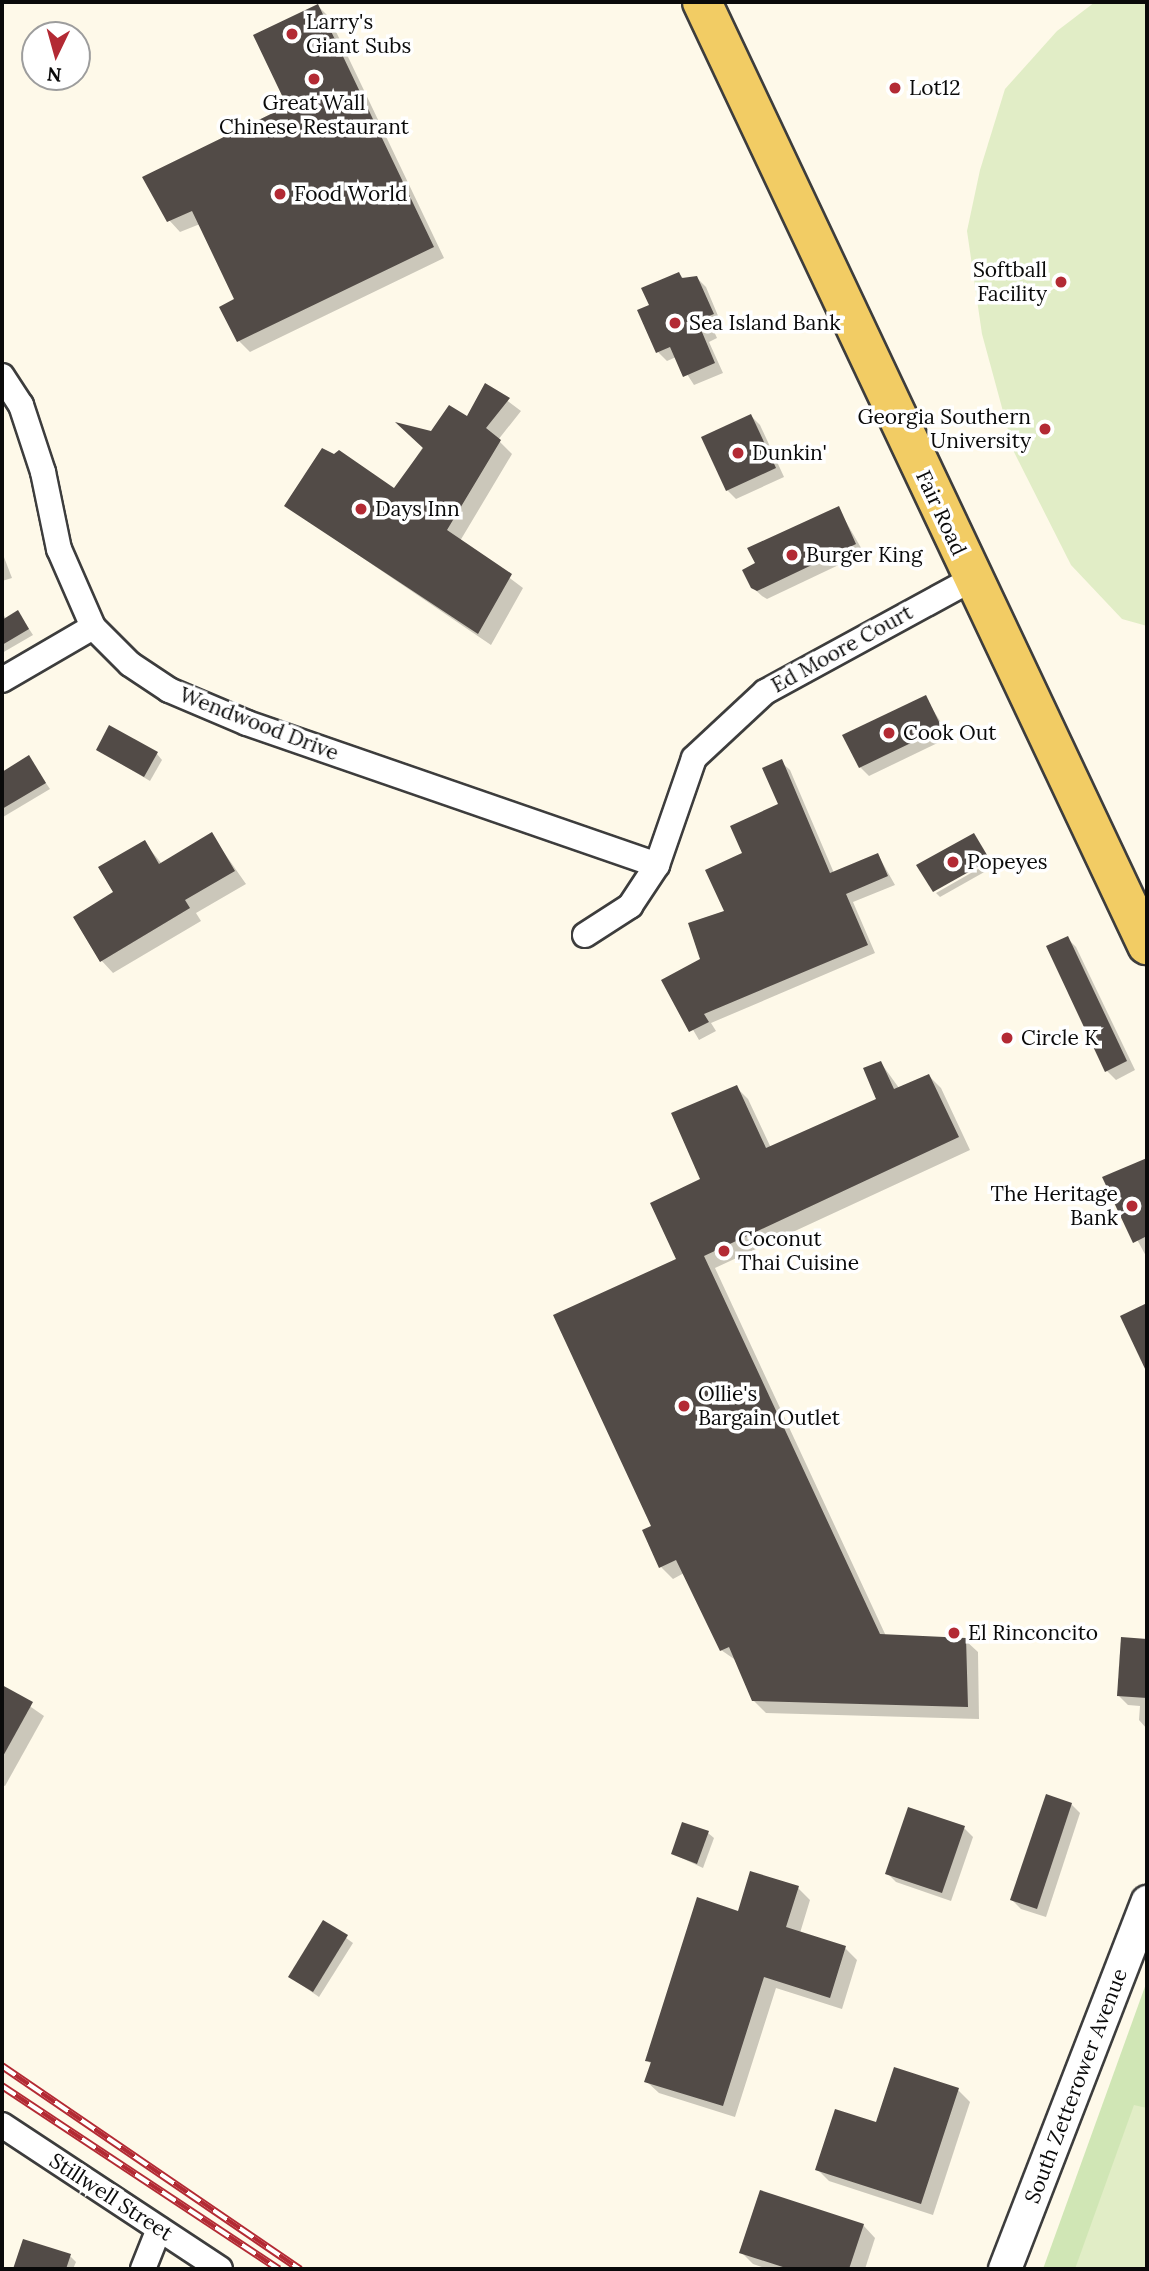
<!DOCTYPE html>
<html>
<head>
<meta charset="utf-8">
<style>
	body { margin:0 }
	#map { position:relative; width:1149px; height:2271px; overflow:hidden; background:#fef9e9; font-family:Lora,serif }
	div>[style] { position:absolute }
	[style*='--x'] { left:calc(var(--x)*1px); top:calc(var(--y)*1px); width:calc(var(--w)*1px); rotate:calc(var(--a)*1deg) }
	.green>* { inset:0; background:#d0e6b5 }
	.pitch>* { inset:0; background:#e1edc6 }
	.shadow>* { inset:0; background:#0003 }
	.building>* { inset:0; background:#524b47 }
	.roads { filter:drop-shadow(2px 0 #3d3d3d) drop-shadow(-2px 0 #3d3d3d) drop-shadow(0 2px #3d3d3d) drop-shadow(0 -2px #3d3d3d) }
	.minor>* { height:24px; margin:-12px; padding:0 12px; transform-origin:12px; border-radius:12px; background:#fff }
	.tertiary>* { height:32px; margin:-16px; padding:0 16px; transform-origin:16px; border-radius:16px; background:#fff }
	.primary>* { height:38px; margin:-19px; padding:0 19px; transform-origin:19px; border-radius:19px; background:#f2cc64 }
	.rail>* { height:8px; margin-top:-4px; transform-origin:0; background:repeating-linear-gradient(90deg,#fff 0 16px,#b32a34 0 32px); box-sizing:border-box; border-block:2px solid #b32a34 }
	.dots>* { width:19px; height:19px; translate:-50% -50%; box-sizing:border-box; border:4px solid #fff; border-radius:50% }
	span { translate:-50% -50%; white-space:nowrap; text-align:center; line-height:1.15; -webkit-text-stroke:7px #fff; paint-order:stroke }
	.poi-label { font-size:21px; color:#0a0a0a }
	.left { translate:0 -50%; text-align:left }
	.right { translate:-100% -50%; text-align:right }
	.street-label { font-size:21px; color:#0a0a0a }
	.frame { position:absolute; inset:0; border:4px solid #0a0a0a; pointer-events:none }
	.north { position:absolute; left:21px; top:21px; width:70px; height:70px; box-sizing:border-box; background:#fff; border:2px solid #9d9d9d; border-radius:50%; rotate:185deg; font-size:19px; font-weight:700; line-height:28px; text-align:center; color:#0a0a0a }
	.north::after { content:''; display:block; margin:auto; width:24px; height:32px; background:#b32a34; clip-path:polygon(50% 0,100% 100%,50% 72%,0 100%) }
</style>
</head>
<body>
<div id="map">
	<div class="green">
		<i style="clip-path:polygon(1147px 1981px,1147px 2269px,1043px 2269px)"></i>
	</div>
	<div class="pitch">
		<i style="clip-path:polygon(1095px 2px,1147px 2px,1147px 626px,1122px 619px,1071px 565px,1014px 452px,982px 334px,967px 231px,980px 170px,1005px 89px,1057px 31px)"></i>
		<i style="clip-path:polygon(1134px 2105px,1147px 2108px,1147px 2269px,1075px 2269px)"></i>
	</div>
	<div class="shadow">
		<i style="clip-path:polygon(318px 6px,329px 17px,444px 258px,250px 352px,239px 341px,237px 300px,200px 224px,180px 232px,169px 220px,289px 107px)"></i>
		<i style="clip-path:polygon(679px 274px,684px 279px,697px 278px,706px 287px,721px 323px,712px 327px,717px 338px,709px 342px,723px 373px,694px 385px,676px 357px,667px 361px,658px 352px,639px 311px,651px 306px)"></i>
		<i style="clip-path:polygon(486px 385px,521px 411px,498px 440px,512px 454px,460px 541px,523px 588px,491px 645px,286px 506px,395px 490px,432px 433px,468px 419px)"></i>
		<i style="clip-path:polygon(751px 416px,760px 425px,784px 477px,736px 499px,727px 490px)"></i>
		<i style="clip-path:polygon(838px 508px,864px 553px,767px 599px,762px 596px,752px 587px,758px 564px)"></i>
		<i style="clip-path:polygon(2px 552px,12px 578px,2px 581px)"></i>
		<i style="clip-path:polygon(2px 612px,6px 619px,18px 612px,33px 635px,2px 653px)"></i>
		<i style="clip-path:polygon(925px 697px,950px 737px,869px 776px,860px 767px)"></i>
		<i style="clip-path:polygon(98px 750px,157px 754px,162px 760px,150px 781px)"></i>
		<i style="clip-path:polygon(29px 758px,50px 789px,3px 817px,2px 774px)"></i>
		<i style="clip-path:polygon(781px 762px,790px 770px,834px 873px,878px 855px,895px 885px,853px 902px,875px 953px,711px 1023px,716px 1031px,699px 1040px,664px 980px,703px 959px,726px 912px,745px 853px,780px 805px)"></i>
		<i style="clip-path:polygon(211px 834px,246px 884px,196px 913px,201px 921px,113px 973px,101px 960px,144px 842px,162px 864px)"></i>
		<i style="clip-path:polygon(992px 861px,995px 866px,940px 897px,936px 893px)"></i>
		<i style="clip-path:polygon(1067px 938px,1076px 947px,1135px 1070px,1116px 1080px,1107px 1071px)"></i>
		<i style="clip-path:polygon(881px 1063px,899px 1088px,929px 1076px,941px 1088px,970px 1150px,715px 1268px,886px 1636px,965px 1640px,978px 1652px,979px 1719px,766px 1713px,753px 1700px,737px 1661px,721px 1650px,684px 1573px,673px 1579px,661px 1567px,653px 1527px,678px 1260px,736px 1087px,748px 1099px,771px 1148px,878px 1100px)"></i>
		<i style="clip-path:polygon(1147px 1160px,1147px 1258px,1104px 1178px)"></i>
		<i style="clip-path:polygon(1122px 1639px,1147px 1641px,1147px 1729px,1139px 1720px,1140px 1706px,1128px 1705px,1119px 1696px)"></i>
		<i style="clip-path:polygon(2px 1687px,44px 1716px,5px 1786px,2px 1785px)"></i>
		<i style="clip-path:polygon(1071px 1804px,1080px 1813px,1046px 1917px,1021px 1909px,1012px 1900px)"></i>
		<i style="clip-path:polygon(964px 1828px,973px 1837px,951px 1901px,896px 1882px,887px 1873px)"></i>
		<i style="clip-path:polygon(708px 1833px,714px 1838px,703px 1868px,673px 1854px)"></i>
		<i style="clip-path:polygon(798px 1888px,810px 1900px,800px 1933px,845px 1948px,857px 1960px,842px 2009px,776px 1988px,735px 2117px,659px 2093px,646px 2081px,652px 2065px,647px 2060px,739px 1913px)"></i>
		<i style="clip-path:polygon(324px 1922px,353px 1943px,319px 1997px,290px 1977px)"></i>
		<i style="clip-path:polygon(958px 2090px,970px 2102px,933px 2215px,829px 2181px,817px 2169px)"></i>
		<i style="clip-path:polygon(863px 2225px,875px 2238px,865px 2269px,768px 2269px,753px 2264px,741px 2252px)"></i>
		<i style="clip-path:polygon(24px 2241px,70px 2256px,76px 2262px,73px 2269px,14px 2269px)"></i>
	</div>
	<div class="building">
		<i style="clip-path:polygon(318px 4px,434px 247px,237px 342px,219px 307px,234px 299px,192px 211px,167px 222px,142px 177px,287px 106px,253px 35px)"></i>
		<i style="clip-path:polygon(679px 272px,682px 278px,697px 276px,714px 314px,704px 318px,709px 329px,702px 332px,715px 363px,683px 377px,670px 347px,656px 353px,637px 310px,649px 305px,641px 288px)"></i>
		<i style="clip-path:polygon(485px 383px,510px 398px,486px 428px,501px 440px,447px 530px,512px 574px,478px 634px,284px 506px,322px 448px,334px 454px,339px 450px,394px 488px,423px 448px,395px 422px,431px 431px,449px 405px,467px 416px)"></i>
		<i style="clip-path:polygon(751px 414px,776px 468px,726px 491px,701px 437px)"></i>
		<i style="clip-path:polygon(839px 506px,856px 544px,757px 591px,751px 588px,742px 570px,755px 563px,747px 548px)"></i>
		<i style="clip-path:polygon(18px 610px,29px 629px,2px 645px,2px 620px)"></i>
		<i style="clip-path:polygon(926px 695px,942px 728px,859px 768px,842px 735px)"></i>
		<i style="clip-path:polygon(109px 725px,158px 752px,144px 777px,96px 750px)"></i>
		<i style="clip-path:polygon(29px 755px,46px 783px,2px 809px,2px 772px)"></i>
		<i style="clip-path:polygon(782px 759px,830px 873px,878px 853px,888px 876px,846px 894px,868px 945px,704px 1014px,709px 1022px,689px 1032px,661px 980px,700px 959px,688px 923px,724px 911px,705px 870px,742px 853px,730px 826px,778px 804px,762px 768px)"></i>
		<i style="clip-path:polygon(212px 832px,235px 871px,185px 900px,190px 908px,100px 962px,73px 917px,113px 892px,98px 867px,145px 840px,159px 864px)"></i>
		<i style="clip-path:polygon(974px 833px,990px 860px,933px 892px,916px 865px)"></i>
		<i style="clip-path:polygon(1068px 936px,1127px 1061px,1105px 1072px,1046px 946px)"></i>
		<i style="clip-path:polygon(881px 1061px,894px 1089px,929px 1074px,959px 1137px,704px 1256px,880px 1634px,966px 1638px,968px 1707px,752px 1701px,729px 1647px,720px 1651px,676px 1560px,659px 1568px,642px 1530px,651px 1526px,553px 1315px,676px 1259px,650px 1203px,700px 1179px,671px 1113px,737px 1085px,766px 1148px,876px 1099px,863px 1068px)"></i>
		<i style="clip-path:polygon(1147px 1158px,1147px 1236px,1133px 1243px,1102px 1177px)"></i>
		<i style="clip-path:polygon(1147px 1303px,1147px 1373px,1120px 1316px)"></i>
		<i style="clip-path:polygon(1121px 1637px,1147px 1639px,1147px 1698px,1117px 1696px)"></i>
		<i style="clip-path:polygon(2px 1685px,33px 1702px,2px 1758px)"></i>
		<i style="clip-path:polygon(1046px 1794px,1072px 1803px,1037px 1909px,1010px 1900px)"></i>
		<i style="clip-path:polygon(908px 1807px,965px 1826px,942px 1893px,885px 1874px)"></i>
		<i style="clip-path:polygon(682px 1822px,709px 1831px,697px 1864px,671px 1854px)"></i>
		<i style="clip-path:polygon(750px 1871px,799px 1886px,786px 1927px,846px 1946px,830px 1998px,764px 1977px,723px 2106px,644px 2082px,651px 2062px,645px 2061px,697px 1897px,738px 1911px)"></i>
		<i style="clip-path:polygon(323px 1920px,348px 1935px,313px 1992px,288px 1977px)"></i>
		<i style="clip-path:polygon(894px 2067px,959px 2088px,921px 2204px,815px 2170px,835px 2109px,876px 2122px)"></i>
		<i style="clip-path:polygon(760px 2190px,864px 2224px,849px 2269px,789px 2269px,739px 2253px)"></i>
		<i style="clip-path:polygon(23px 2239px,71px 2254px,66px 2269px,13px 2269px)"></i>
	</div>
	<div class="roads">
		<div class="minor">
			<i style="--x:2;--y:376;--w:35;--a:57"></i>
			<i style="--x:21;--y:405;--w:71;--a:71.8"></i>
			<i style="--x:43;--y:472;--w:79;--a:78.3"></i>
			<i style="--x:59;--y:549;--w:85;--a:66.4"></i>
			<i style="--x:93;--y:627;--w:52;--a:45"></i>
			<i style="--x:130;--y:664;--w:47;--a:33.7"></i>
			<i style="--x:169;--y:690;--w:85;--a:22.9"></i>
			<i style="--x:247;--y:723;--w:434;--a:19.1"></i>
			<i style="--x:2;--y:680;--w:105;--a:-30.2"></i>
			<i style="--x:585;--y:935;--w:54;--a:-32.8"></i>
			<i style="--x:630;--y:906;--w:49;--a:-56.6"></i>
			<i style="--x:657;--y:865;--w:113;--a:-70.9"></i>
			<i style="--x:694;--y:758;--w:97;--a:-42.9"></i>
			<i style="--x:765;--y:692;--w:236;--a:-28.6"></i>
			<i style="--x:2;--y:2125;--w:261;--a:33.4"></i>
			<i style="--x:143;--y:2269;--w:43;--a:-68.2"></i>
		</div>
		<div class="tertiary">
			<i style="--x:1005;--y:2269;--w:394;--a:-68.8"></i>
		</div>
		<div class="primary">
			<i style="--x:702;--y:2;--w:1043;--a:64.74"></i>
		</div>
	</div>
	<div class="rail">
		<i style="--x:2;--y:2066;--w:361;--a:34.3"></i>
		<i style="--x:2;--y:2086;--w:332;--a:33.5"></i>
	</div>
	<div class="dots">
		<i style="left:292px;top:34px;background:#b32a34"></i>
		<i style="left:314px;top:79px;background:#b32a34"></i>
		<i style="left:895px;top:88px;background:#b32a34"></i>
		<i style="left:280px;top:194px;background:#b32a34"></i>
		<i style="left:1061px;top:282px;background:#b32a34"></i>
		<i style="left:675px;top:323px;background:#b32a34"></i>
		<i style="left:1045px;top:429px;background:#b32a34"></i>
		<i style="left:738px;top:453px;background:#b32a34"></i>
		<i style="left:361px;top:509px;background:#b32a34"></i>
		<i style="left:792px;top:555px;background:#b32a34"></i>
		<i style="left:889px;top:733px;background:#b32a34"></i>
		<i style="left:953px;top:862px;background:#b32a34"></i>
		<i style="left:1007px;top:1038px;background:#b32a34"></i>
		<i style="left:1132px;top:1206px;background:#b32a34"></i>
		<i style="left:724px;top:1251px;background:#b32a34"></i>
		<i style="left:684px;top:1406px;background:#b32a34"></i>
		<i style="left:954px;top:1633px;background:#b32a34"></i>
	</div>
	<div class="poi-label">
		<span class="left" style="left:306px;top:34px">Larry's<br>Giant Subs</span>
		<span class="left" style="left:909px;top:88px">Lot12</span>
		<span style="left:314px;top:115px">Great Wall<br>Chinese Restaurant</span>
		<span class="left" style="left:294px;top:194px">Food World</span>
		<span class="right" style="left:1047px;top:282px">Softball<br>Facility</span>
		<span class="left" style="left:689px;top:323px">Sea Island Bank</span>
		<span class="right" style="left:1031px;top:429px">Georgia Southern<br>University</span>
		<span class="left" style="left:752px;top:453px">Dunkin'</span>
		<span class="left" style="left:375px;top:509px">Days Inn</span>
		<span class="left" style="left:806px;top:555px">Burger King</span>
		<span class="left" style="left:903px;top:733px">Cook Out</span>
		<span class="left" style="left:967px;top:862px">Popeyes</span>
		<span class="left" style="left:1021px;top:1038px">Circle K</span>
		<span class="right" style="left:1118px;top:1206px">The Heritage<br>Bank</span>
		<span class="left" style="left:738px;top:1251px">Coconut<br>Thai Cuisine</span>
		<span class="left" style="left:698px;top:1406px">Ollie's<br>Bargain Outlet</span>
		<span class="left" style="left:968px;top:1633px">El Rinconcito</span>
	</div>
	<div class="street-label">
		<span style="left:941px;top:513px;rotate:65deg">Fair Road</span>
		<span style="left:842px;top:649px;rotate:-29deg">Ed Moore Court</span>
		<span style="left:259px;top:724px;rotate:21deg">Wendwood Drive</span>
		<span style="left:1076px;top:2086px;rotate:-69deg">South Zetterower Avenue</span>
		<span style="left:111px;top:2197px;rotate:33deg">Stillwell Street</span>
	</div>
	<div class="frame"></div>
	<div class="north">N</div>
</div>
</body>
</html>
